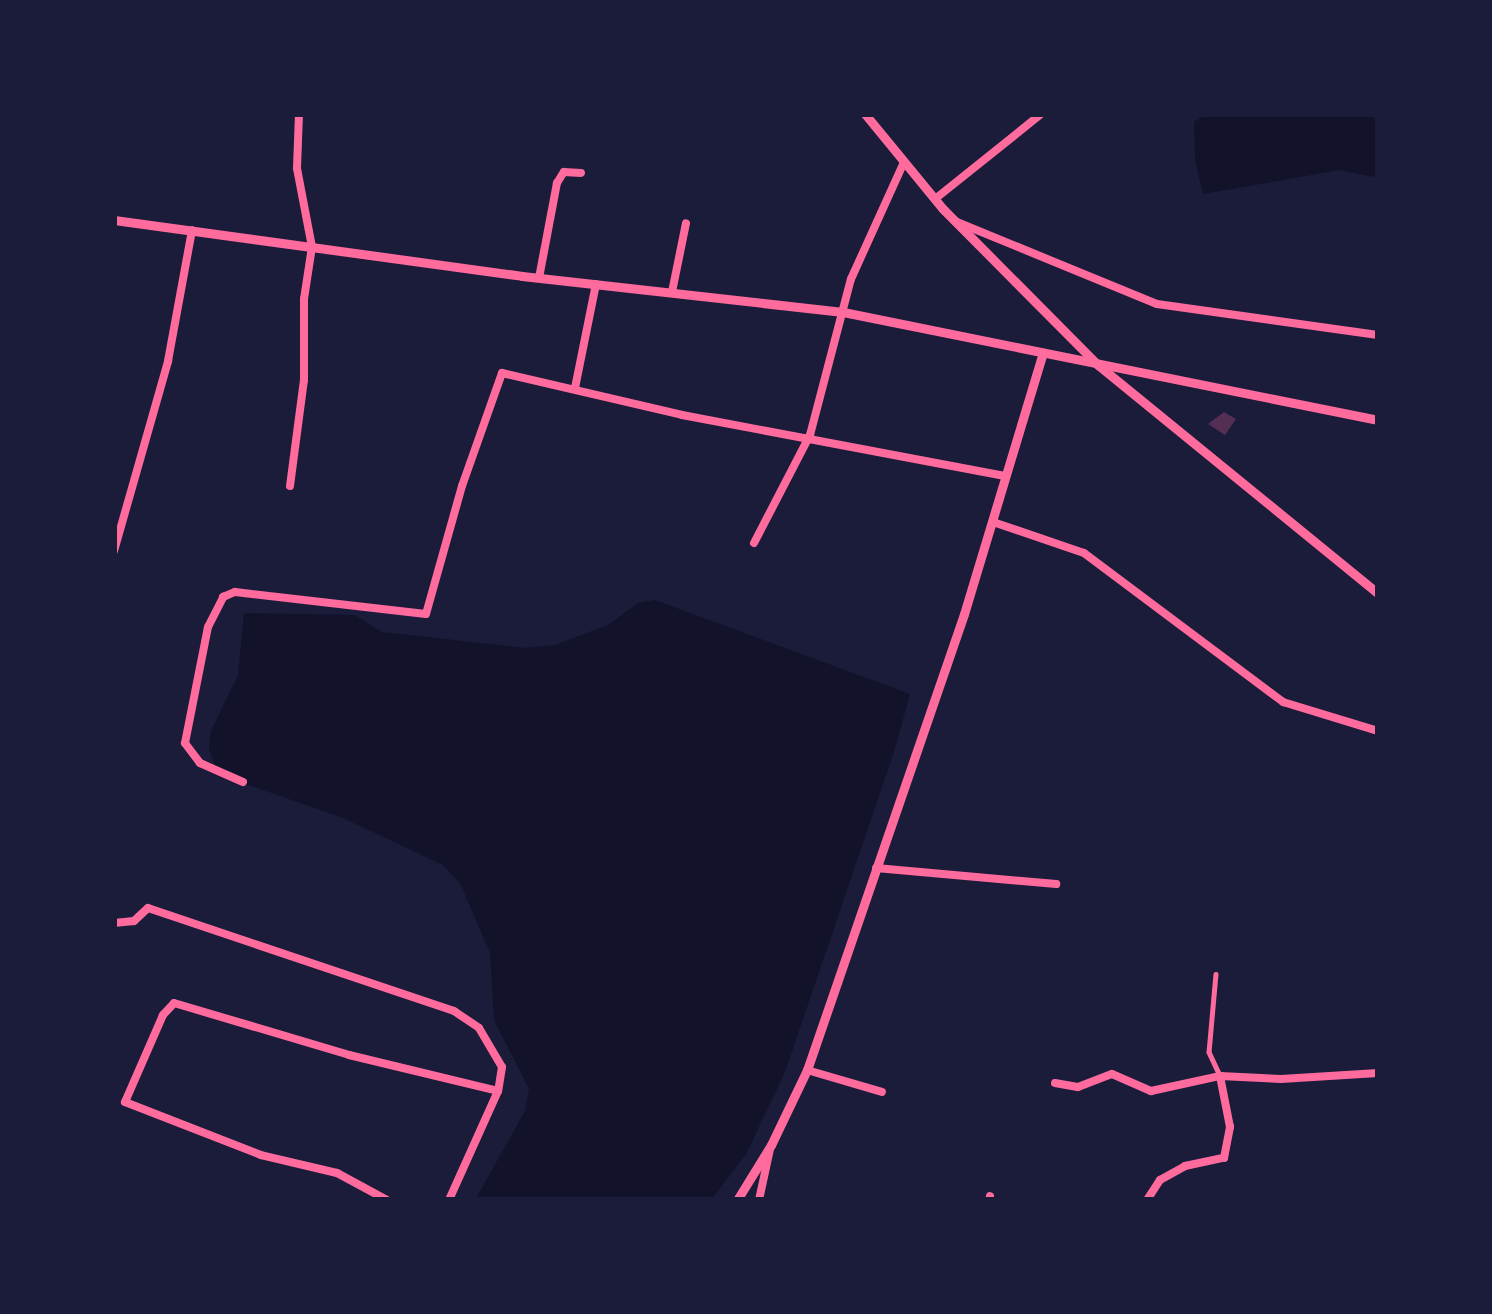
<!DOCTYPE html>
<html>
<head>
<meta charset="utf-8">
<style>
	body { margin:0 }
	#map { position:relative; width:1492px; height:1314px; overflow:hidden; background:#1b1b3a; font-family:"Nunito Sans",sans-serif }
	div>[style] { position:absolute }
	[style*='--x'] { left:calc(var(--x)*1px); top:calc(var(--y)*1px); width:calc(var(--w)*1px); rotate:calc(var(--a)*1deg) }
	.water>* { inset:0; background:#12122b }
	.building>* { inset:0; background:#542f53 }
	.service>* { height:4.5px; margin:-2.25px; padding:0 2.25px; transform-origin:2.25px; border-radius:2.25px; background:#ff6b9d }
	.minor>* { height:8px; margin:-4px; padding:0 4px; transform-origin:4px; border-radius:4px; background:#ff6b9d }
	.tertiary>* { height:9px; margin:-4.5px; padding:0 4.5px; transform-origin:4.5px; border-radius:4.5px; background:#ff6b9d }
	span { translate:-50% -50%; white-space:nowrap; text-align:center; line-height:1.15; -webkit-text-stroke:9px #1b1b3a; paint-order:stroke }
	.frame { position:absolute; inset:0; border:117px solid #1b1b3a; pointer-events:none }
</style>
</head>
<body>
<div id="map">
	<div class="water">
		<i style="clip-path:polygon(1207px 114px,1378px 114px,1378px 178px,1340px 170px,1203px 194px,1195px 160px,1194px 122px)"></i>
		<i style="clip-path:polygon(655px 600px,910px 694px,894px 752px,785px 1072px,746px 1154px,711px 1200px,475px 1200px,525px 1111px,529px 1089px,494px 1020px,490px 953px,460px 883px,443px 865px,343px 818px,218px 774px,209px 749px,211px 731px,238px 675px,244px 613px,355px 615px,382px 632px,525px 648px,555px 645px,608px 625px,638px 603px)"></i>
	</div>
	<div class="building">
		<i style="clip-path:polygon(1224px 412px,1236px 419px,1225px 435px,1208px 424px)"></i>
	</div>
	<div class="service">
		<i style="--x:1216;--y:974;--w:78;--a:95.1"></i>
		<i style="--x:1209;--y:1052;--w:26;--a:65"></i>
	</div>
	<div class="minor">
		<i style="--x:935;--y:199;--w:136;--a:-38.7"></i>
		<i style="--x:957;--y:222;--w:216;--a:22.3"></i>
		<i style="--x:1157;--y:304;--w:223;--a:8"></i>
		<i style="--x:539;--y:278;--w:97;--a:-79.3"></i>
		<i style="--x:557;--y:183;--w:13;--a:-58"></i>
		<i style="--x:564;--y:172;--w:17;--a:3"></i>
		<i style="--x:672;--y:292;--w:70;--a:-78.5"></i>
		<i style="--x:575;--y:388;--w:106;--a:-78.6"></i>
		<i style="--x:290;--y:486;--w:107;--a:-82.5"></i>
		<i style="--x:304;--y:380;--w:81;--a:-90"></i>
		<i style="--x:304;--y:299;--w:53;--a:-81.3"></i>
		<i style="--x:312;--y:247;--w:80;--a:-100.8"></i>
		<i style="--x:297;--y:168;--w:54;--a:-87.9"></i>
		<i style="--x:993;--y:522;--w:96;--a:18.8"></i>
		<i style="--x:1084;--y:553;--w:249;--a:36.8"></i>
		<i style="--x:1283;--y:702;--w:99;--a:17"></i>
		<i style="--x:754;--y:543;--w:122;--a:-62.6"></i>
		<i style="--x:810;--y:435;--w:161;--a:-75.3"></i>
		<i style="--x:851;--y:279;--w:128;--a:-65.6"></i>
		<i style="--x:114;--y:551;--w:198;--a:-74.1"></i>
		<i style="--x:168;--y:361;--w:133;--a:-79.6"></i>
		<i style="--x:243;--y:782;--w:47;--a:-156.2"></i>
		<i style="--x:200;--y:763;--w:25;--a:-127"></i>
		<i style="--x:185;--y:743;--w:118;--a:-78.8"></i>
		<i style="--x:208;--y:627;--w:34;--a:-63"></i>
		<i style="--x:223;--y:597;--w:13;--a:-23"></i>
		<i style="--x:235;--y:592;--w:192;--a:6.6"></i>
		<i style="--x:426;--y:614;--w:133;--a:-74.3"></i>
		<i style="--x:462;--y:486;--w:120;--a:-70.5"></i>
		<i style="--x:502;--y:373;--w:185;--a:13.1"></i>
		<i style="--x:682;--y:415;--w:330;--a:10.7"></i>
		<i style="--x:876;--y:868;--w:181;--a:5.1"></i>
		<i style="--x:114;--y:923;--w:20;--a:-6"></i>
		<i style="--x:134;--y:921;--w:19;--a:-43"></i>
		<i style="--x:148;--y:908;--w:323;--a:18.6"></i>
		<i style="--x:454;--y:1011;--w:30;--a:34"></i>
		<i style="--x:479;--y:1028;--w:45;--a:59.5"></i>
		<i style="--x:502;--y:1067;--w:24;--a:99"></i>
		<i style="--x:498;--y:1091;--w:120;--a:114.2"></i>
		<i style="--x:807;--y:1070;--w:78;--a:16.3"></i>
		<i style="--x:1055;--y:1083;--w:23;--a:10"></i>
		<i style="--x:1078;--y:1087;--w:36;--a:-21"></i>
		<i style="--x:1112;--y:1074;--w:43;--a:23.6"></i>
		<i style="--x:1151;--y:1091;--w:71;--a:-12.3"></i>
		<i style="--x:1220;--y:1076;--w:61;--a:2.8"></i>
		<i style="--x:1281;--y:1079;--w:97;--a:-3.5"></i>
		<i style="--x:387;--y:1200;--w:57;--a:-151.6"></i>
		<i style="--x:337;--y:1173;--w:78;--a:-166.7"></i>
		<i style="--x:261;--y:1155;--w:146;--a:-158.7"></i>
		<i style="--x:125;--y:1102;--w:95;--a:-66.4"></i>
		<i style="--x:163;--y:1015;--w:16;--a:-47"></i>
		<i style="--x:174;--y:1003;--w:183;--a:16.5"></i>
		<i style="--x:349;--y:1055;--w:153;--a:13.6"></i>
		<i style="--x:759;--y:1200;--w:52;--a:-77.8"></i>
		<i style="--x:989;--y:1200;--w:4;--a:-76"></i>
		<i style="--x:1147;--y:1200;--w:24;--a:-57"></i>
		<i style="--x:1160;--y:1180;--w:29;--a:-29"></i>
		<i style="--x:1185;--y:1166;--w:40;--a:-12"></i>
		<i style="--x:1224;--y:1158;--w:32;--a:-79"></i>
		<i style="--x:1230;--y:1127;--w:52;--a:-101.1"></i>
	</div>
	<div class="tertiary">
		<i style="--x:865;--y:114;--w:123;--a:50.6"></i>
		<i style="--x:943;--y:209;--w:220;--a:45.2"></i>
		<i style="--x:1098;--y:365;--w:361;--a:39.2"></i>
		<i style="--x:114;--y:220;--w:412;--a:7.8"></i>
		<i style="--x:522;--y:276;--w:323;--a:6.4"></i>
		<i style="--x:843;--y:312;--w:546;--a:11.41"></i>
		<i style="--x:737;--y:1200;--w:65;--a:-58.3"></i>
		<i style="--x:771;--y:1145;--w:83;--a:-64.4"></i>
		<i style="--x:807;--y:1070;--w:482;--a:-71"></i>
		<i style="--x:964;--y:614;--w:273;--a:-73.2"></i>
	</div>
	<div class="frame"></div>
</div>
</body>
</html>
